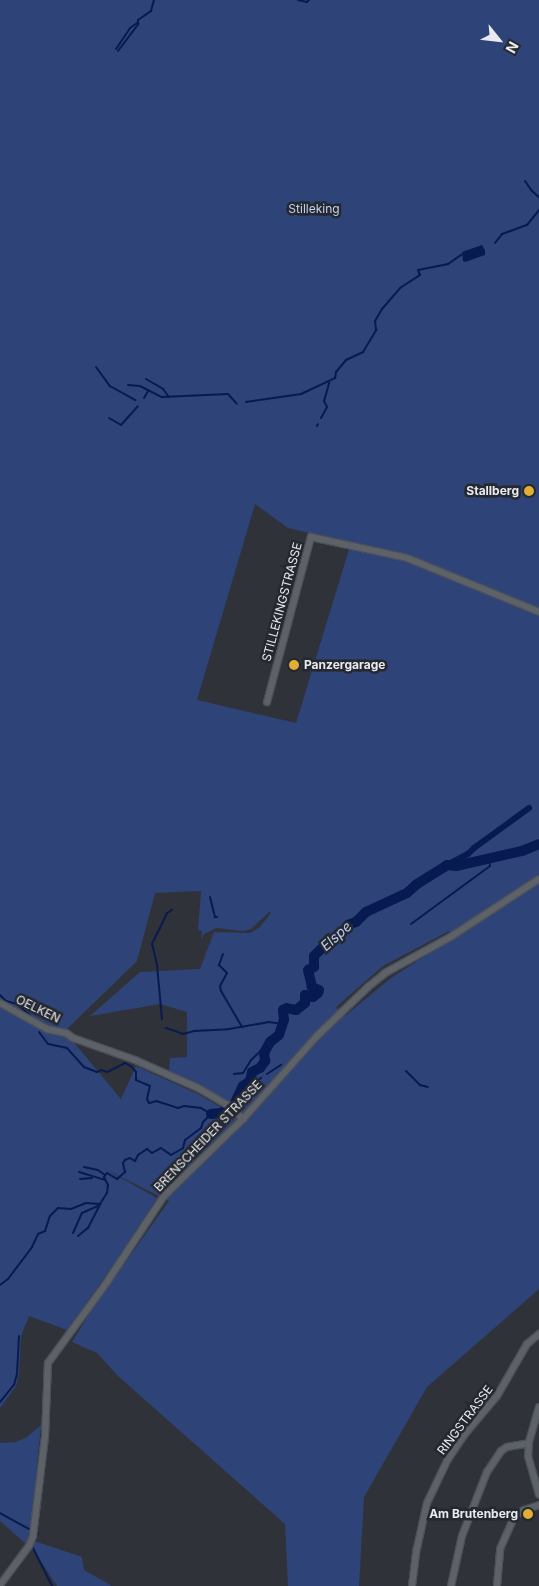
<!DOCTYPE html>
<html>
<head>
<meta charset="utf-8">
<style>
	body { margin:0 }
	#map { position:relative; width:539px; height:1586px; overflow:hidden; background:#2f3239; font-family:Inter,sans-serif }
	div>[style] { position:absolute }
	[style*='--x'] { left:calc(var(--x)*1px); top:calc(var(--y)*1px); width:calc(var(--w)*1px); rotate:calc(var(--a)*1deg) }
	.green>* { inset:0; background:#2e4377 }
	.water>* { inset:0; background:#081a52 }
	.stream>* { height:2px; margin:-1px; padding:0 1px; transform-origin:1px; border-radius:1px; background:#081a52 }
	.canal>* { height:6px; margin:-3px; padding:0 3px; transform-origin:3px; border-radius:3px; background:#081a52 }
	.river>* { height:10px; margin:-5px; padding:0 5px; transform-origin:5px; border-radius:5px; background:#081a52 }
	.roads { filter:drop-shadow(1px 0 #4d5057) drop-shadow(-1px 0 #4d5057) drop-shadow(0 1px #4d5057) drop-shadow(0 -1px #4d5057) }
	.minor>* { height:6px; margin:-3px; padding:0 3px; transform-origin:3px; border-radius:3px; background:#5d6168 }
	.dots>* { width:14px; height:14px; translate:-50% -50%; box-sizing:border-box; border:2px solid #25292f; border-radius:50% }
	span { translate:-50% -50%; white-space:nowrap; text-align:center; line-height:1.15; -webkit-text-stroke:5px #25292f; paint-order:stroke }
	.park-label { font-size:12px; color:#c0d1f5 }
	.poi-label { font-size:12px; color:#e8eaef; font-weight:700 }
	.right { translate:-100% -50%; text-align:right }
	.left { translate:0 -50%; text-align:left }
	.street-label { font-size:12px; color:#e8eaef }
	.water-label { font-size:14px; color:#bacbef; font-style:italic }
	.north { position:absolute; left:474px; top:15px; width:50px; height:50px; -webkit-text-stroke:4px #25292f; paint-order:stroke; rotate:119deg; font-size:14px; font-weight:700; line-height:20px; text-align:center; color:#e8eaef }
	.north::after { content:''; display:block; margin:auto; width:18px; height:22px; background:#e8eaef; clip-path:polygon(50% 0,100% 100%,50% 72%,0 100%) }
</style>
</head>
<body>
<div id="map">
	<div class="green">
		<i style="clip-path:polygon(evenodd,0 0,539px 0,539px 1289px,427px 1387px,364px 1497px,359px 1586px,288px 1586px,285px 1524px,118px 1376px,97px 1353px,72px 1342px,92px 1309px,169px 1201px,101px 1167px,157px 1198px,119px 1257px,67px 1330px,29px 1316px,21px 1336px,19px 1373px,16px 1386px,0 1408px,0 1005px,47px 1030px,71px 1039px,121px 1099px,136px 1066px,198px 1094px,222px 1108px,226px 1102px,169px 1074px,170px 1058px,187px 1057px,187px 1012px,160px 1004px,90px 1016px,140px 972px,200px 969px,214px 932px,250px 933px,259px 928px,271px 913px,269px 912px,251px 929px,243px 931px,216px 928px,204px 934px,201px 940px,202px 931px,198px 930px,201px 891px,155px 893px,137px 961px,67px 1029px,56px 1031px,0 1002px,0 0,255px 504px,288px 528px,351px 543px,296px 723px,197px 700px,255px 504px,0 0,449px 931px,451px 939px,391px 978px,345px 1016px,336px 1007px,383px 966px,449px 931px)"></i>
		<i style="clip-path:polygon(41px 1425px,31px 1527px,26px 1544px,0 1521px,0 1443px,16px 1442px,27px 1437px)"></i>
		<i style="clip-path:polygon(34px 1541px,82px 1557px,84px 1570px,112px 1586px,57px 1586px,32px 1548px)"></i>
	</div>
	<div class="water">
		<i style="clip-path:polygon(482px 245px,485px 250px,485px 255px,465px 262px,463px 261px,462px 252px)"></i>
	</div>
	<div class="stream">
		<i style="--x:298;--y:0;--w:9;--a:13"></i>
		<i style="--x:307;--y:2;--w:3;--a:-45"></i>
		<i style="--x:116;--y:49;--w:25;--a:-56"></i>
		<i style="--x:130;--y:28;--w:9;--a:-36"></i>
		<i style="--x:118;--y:51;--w:34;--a:-53"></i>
		<i style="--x:138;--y:24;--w:4;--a:-90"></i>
		<i style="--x:138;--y:20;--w:16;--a:-35"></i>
		<i style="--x:151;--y:11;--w:11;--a:-75"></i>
		<i style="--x:525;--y:181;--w:12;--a:55"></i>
		<i style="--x:532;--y:191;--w:9;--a:41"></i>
		<i style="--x:495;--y:243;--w:11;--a:-52"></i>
		<i style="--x:502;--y:234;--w:27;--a:-20"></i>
		<i style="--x:527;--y:225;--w:19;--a:-51"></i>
		<i style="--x:96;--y:367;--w:24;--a:54"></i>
		<i style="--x:110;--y:386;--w:29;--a:29"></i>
		<i style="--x:146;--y:379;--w:20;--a:30"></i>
		<i style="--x:163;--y:389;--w:10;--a:53"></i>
		<i style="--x:128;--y:385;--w:12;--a:5"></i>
		<i style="--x:140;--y:386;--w:25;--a:27"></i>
		<i style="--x:162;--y:397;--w:66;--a:-2.6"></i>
		<i style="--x:228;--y:394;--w:13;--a:48"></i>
		<i style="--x:144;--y:398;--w:8;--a:-60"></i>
		<i style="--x:246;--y:402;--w:56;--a:-8.3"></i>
		<i style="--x:301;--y:394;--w:38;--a:-25"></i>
		<i style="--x:335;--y:378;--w:6;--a:-81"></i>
		<i style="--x:336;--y:372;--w:16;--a:-50"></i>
		<i style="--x:346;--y:360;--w:19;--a:-25"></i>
		<i style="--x:363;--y:352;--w:26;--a:-59"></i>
		<i style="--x:376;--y:330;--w:9;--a:-96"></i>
		<i style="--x:375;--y:321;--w:14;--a:-60"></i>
		<i style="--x:382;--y:309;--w:28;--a:-49"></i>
		<i style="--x:400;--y:288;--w:24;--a:-33"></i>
		<i style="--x:420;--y:275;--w:5;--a:-112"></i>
		<i style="--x:418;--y:270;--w:31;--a:-11"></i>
		<i style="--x:448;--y:264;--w:16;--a:-35"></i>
		<i style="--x:109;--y:418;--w:14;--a:30"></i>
		<i style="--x:121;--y:425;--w:25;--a:-48"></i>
		<i style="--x:321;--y:418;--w:13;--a:-61"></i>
		<i style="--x:327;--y:407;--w:7;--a:-117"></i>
		<i style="--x:324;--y:401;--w:19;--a:-74"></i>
		<i style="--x:317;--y:426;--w:2;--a:-63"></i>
		<i style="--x:210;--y:897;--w:21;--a:76"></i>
		<i style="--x:215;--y:917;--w:2;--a:0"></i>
		<i style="--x:411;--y:924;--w:98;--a:-36.3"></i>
		<i style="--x:490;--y:866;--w:8;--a:-97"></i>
		<i style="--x:223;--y:954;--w:12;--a:110"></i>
		<i style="--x:219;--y:965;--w:11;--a:45"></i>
		<i style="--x:227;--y:973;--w:15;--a:118"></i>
		<i style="--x:220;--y:986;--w:5;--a:79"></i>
		<i style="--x:221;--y:991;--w:42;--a:59.7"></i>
		<i style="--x:0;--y:995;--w:8;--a:45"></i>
		<i style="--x:6;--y:1001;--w:11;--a:15"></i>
		<i style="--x:17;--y:1004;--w:23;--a:41"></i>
		<i style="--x:162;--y:1019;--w:54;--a:-95.3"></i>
		<i style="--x:157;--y:965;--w:22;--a:-103"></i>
		<i style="--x:152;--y:944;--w:34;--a:-64"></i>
		<i style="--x:167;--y:913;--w:6;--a:-31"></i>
		<i style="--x:166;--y:1028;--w:18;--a:19"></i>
		<i style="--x:183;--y:1034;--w:11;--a:-15"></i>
		<i style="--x:194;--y:1031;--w:35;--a:-3"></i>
		<i style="--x:229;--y:1029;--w:41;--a:-9.9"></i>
		<i style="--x:269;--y:1022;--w:13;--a:9"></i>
		<i style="--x:406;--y:1071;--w:20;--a:45"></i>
		<i style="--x:420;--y:1085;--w:8;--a:14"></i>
		<i style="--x:234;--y:1074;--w:9;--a:-6"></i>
		<i style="--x:243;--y:1073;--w:15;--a:-58"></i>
		<i style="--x:251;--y:1060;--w:26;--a:-43"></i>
		<i style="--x:267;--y:1074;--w:17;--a:-33"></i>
		<i style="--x:250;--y:1081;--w:5;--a:22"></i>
		<i style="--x:255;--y:1083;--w:8;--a:-40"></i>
		<i style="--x:84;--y:1167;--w:14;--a:12"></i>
		<i style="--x:98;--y:1170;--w:9;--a:36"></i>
		<i style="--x:79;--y:1172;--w:27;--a:17"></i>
		<i style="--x:80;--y:1179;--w:12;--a:-5"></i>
		<i style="--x:73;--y:1233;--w:22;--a:-66"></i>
		<i style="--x:82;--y:1213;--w:17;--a:-24"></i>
		<i style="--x:78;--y:1236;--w:13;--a:-39"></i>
		<i style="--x:88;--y:1228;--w:27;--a:-63"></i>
		<i style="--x:0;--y:1285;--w:10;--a:-37"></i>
		<i style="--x:8;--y:1279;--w:40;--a:-53"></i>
		<i style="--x:32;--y:1247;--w:14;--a:-65"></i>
		<i style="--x:38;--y:1234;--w:8;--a:-23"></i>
		<i style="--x:45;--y:1231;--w:16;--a:-72"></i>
		<i style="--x:50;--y:1216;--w:11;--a:-45"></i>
		<i style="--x:58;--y:1208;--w:13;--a:4"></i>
		<i style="--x:71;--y:1209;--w:16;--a:-22"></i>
		<i style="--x:86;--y:1203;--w:14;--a:4"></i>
		<i style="--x:100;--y:1204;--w:13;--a:-58"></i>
		<i style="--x:107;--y:1193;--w:8;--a:-83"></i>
		<i style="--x:108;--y:1185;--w:9;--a:-117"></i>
		<i style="--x:104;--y:1177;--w:5;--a:-53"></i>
		<i style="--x:107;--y:1173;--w:12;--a:31"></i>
		<i style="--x:117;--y:1179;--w:11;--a:-41"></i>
		<i style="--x:125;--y:1172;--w:9;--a:-103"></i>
		<i style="--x:123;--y:1163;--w:4;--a:-56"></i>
		<i style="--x:125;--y:1160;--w:5;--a:-22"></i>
		<i style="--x:130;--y:1158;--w:6;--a:31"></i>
		<i style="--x:135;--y:1161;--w:7;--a:-63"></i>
		<i style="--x:138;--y:1155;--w:11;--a:-34"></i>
		<i style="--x:147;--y:1149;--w:6;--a:39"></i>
		<i style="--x:152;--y:1153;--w:10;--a:-29"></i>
		<i style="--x:161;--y:1148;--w:12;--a:35"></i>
		<i style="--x:171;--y:1155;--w:14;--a:-30"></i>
		<i style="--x:183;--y:1148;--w:8;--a:-76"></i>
		<i style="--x:185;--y:1140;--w:20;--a:-37"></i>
		<i style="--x:201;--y:1128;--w:6;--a:-72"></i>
		<i style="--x:203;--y:1122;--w:11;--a:-45"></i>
		<i style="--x:211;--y:1114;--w:12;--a:-149"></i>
		<i style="--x:201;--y:1108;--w:17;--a:-173"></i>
		<i style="--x:184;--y:1106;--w:6;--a:162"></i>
		<i style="--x:178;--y:1108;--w:22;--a:-162"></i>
		<i style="--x:157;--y:1101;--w:8;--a:166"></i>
		<i style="--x:149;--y:1103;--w:4;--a:-117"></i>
		<i style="--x:147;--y:1099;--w:13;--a:-77"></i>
		<i style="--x:150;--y:1086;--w:15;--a:-157"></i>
		<i style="--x:136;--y:1080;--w:8;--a:-90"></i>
		<i style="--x:136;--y:1072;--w:6;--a:-129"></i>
		<i style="--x:132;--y:1067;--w:8;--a:-150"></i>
		<i style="--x:125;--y:1063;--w:20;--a:153"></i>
		<i style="--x:107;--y:1072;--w:6;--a:-162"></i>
		<i style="--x:101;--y:1070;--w:4;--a:153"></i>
		<i style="--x:97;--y:1072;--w:14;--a:-159"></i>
		<i style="--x:84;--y:1067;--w:25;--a:-132"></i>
		<i style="--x:67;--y:1048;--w:19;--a:-168"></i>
		<i style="--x:48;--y:1044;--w:15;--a:-127"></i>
		<i style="--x:0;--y:1402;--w:22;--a:-51"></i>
		<i style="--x:14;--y:1385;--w:11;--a:-75"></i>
		<i style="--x:17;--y:1374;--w:38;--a:-87"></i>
		<i style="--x:0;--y:1513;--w:35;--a:29"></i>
		<i style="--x:34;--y:1542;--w:10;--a:-66"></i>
		<i style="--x:32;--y:1546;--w:45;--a:63.4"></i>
	</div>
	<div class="canal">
		<i style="--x:447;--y:865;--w:24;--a:-28"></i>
		<i style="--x:468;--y:854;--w:8;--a:-45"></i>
		<i style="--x:474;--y:848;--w:68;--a:-36"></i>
	</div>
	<div class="river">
		<i style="--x:211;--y:1114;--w:10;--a:-6"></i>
		<i style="--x:221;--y:1113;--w:13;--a:-27"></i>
		<i style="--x:233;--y:1107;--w:23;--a:-65"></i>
		<i style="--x:243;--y:1086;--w:9;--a:-36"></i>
		<i style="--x:250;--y:1081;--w:9;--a:-77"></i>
		<i style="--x:252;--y:1072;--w:9;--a:-27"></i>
		<i style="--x:260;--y:1068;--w:9;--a:-54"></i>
		<i style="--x:265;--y:1061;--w:8;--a:-97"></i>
		<i style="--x:264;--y:1053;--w:13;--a:-61"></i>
		<i style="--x:270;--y:1042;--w:11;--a:-38"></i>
		<i style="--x:279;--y:1035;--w:16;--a:-72"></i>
		<i style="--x:284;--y:1020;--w:10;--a:-96"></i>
		<i style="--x:283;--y:1010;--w:4;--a:-27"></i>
		<i style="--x:287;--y:1008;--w:9;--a:13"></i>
		<i style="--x:296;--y:1010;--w:11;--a:-38"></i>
		<i style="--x:305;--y:1003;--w:8;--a:-90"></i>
		<i style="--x:305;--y:995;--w:8;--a:14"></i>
		<i style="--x:313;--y:997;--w:6;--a:-39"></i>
		<i style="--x:318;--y:993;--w:3;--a:-72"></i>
		<i style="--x:319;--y:990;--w:8;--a:-157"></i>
		<i style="--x:312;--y:987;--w:17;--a:-103"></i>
		<i style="--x:308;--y:970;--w:7;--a:-27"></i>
		<i style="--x:314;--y:967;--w:11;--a:-90"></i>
		<i style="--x:314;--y:956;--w:17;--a:-45"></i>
		<i style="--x:326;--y:944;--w:17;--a:-31"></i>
		<i style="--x:341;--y:935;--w:12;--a:-55"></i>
		<i style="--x:348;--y:925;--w:9;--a:-21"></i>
		<i style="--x:356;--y:922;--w:14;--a:-45"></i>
		<i style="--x:366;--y:912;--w:45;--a:-24.9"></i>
		<i style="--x:407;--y:893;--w:13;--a:-42"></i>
		<i style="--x:417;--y:884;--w:36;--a:-32"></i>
		<i style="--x:447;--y:865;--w:9;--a:6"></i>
		<i style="--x:456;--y:866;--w:68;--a:-12.8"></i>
		<i style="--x:522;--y:851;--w:18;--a:-22"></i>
	</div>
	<div class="roads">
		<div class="minor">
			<i style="--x:267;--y:702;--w:171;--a:-75.1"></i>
			<i style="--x:311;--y:537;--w:98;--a:12.3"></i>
			<i style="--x:407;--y:558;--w:143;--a:22.2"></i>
			<i style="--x:0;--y:1003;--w:54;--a:29"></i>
			<i style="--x:47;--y:1029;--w:19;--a:12"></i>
			<i style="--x:66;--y:1033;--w:9;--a:36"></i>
			<i style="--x:73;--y:1038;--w:66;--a:19.5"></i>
			<i style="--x:135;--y:1060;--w:69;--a:24"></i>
			<i style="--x:198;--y:1088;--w:34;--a:30"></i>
			<i style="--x:228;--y:1105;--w:21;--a:43"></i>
			<i style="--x:539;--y:1407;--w:37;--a:106"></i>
			<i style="--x:529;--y:1443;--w:13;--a:94"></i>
			<i style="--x:528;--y:1456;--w:40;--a:74"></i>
			<i style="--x:0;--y:1585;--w:49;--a:-53.4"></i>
			<i style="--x:29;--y:1546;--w:11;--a:-68"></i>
			<i style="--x:33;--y:1536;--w:100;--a:-83.1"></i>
			<i style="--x:45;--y:1437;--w:74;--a:-87.7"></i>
			<i style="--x:48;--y:1363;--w:100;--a:-53.9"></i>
			<i style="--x:107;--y:1282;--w:103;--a:-56.5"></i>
			<i style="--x:164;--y:1196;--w:110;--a:-44.3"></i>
			<i style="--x:243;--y:1119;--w:111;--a:-48.3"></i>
			<i style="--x:317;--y:1036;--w:71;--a:-43.9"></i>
			<i style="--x:368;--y:987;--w:22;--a:-39"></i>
			<i style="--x:385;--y:973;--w:77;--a:-28.9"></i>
			<i style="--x:452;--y:936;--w:104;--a:-33.2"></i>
			<i style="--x:412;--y:1586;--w:38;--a:-83"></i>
			<i style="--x:417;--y:1548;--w:46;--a:-77.5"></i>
			<i style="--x:427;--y:1503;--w:49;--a:-64.5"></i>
			<i style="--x:448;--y:1459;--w:29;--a:-56"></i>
			<i style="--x:464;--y:1435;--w:51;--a:-49.8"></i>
			<i style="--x:497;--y:1396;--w:60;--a:-60"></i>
			<i style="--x:527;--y:1344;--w:16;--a:-40"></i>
			<i style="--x:451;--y:1586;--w:51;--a:-77.6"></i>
			<i style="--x:462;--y:1536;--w:69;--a:-68.7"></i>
			<i style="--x:487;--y:1472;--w:25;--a:-56"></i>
			<i style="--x:501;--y:1451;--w:7;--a:-34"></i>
			<i style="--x:507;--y:1447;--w:22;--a:-10"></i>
			<i style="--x:497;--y:1586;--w:37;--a:-85"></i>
			<i style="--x:500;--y:1549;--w:36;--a:-66"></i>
			<i style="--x:515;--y:1516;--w:11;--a:-34"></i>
			<i style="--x:524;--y:1510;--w:16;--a:-18"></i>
		</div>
	</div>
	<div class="dots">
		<i style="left:529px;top:491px;background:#e1af34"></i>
		<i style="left:294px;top:665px;background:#e1af34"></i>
		<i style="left:528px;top:1514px;background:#e1af34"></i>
	</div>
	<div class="park-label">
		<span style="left:314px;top:209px">Stilleking</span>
	</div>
	<div class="poi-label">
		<span class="right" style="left:519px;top:491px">Stallberg</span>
		<span class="left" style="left:304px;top:665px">Panzergarage</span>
		<span class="right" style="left:518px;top:1514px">Am Brutenberg</span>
	</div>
	<div class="street-label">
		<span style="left:282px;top:602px;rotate:-75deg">STILLEKINGSTRASSE</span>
		<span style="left:38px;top:1009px;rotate:26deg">OELKEN</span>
		<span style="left:208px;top:1136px;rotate:-46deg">BRENSCHEIDER STRASSE</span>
		<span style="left:465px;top:1420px;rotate:-53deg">RINGSTRASSE</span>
	</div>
	<div class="water-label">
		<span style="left:336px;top:936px;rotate:-42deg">Elspe</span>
	</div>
	<div class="north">N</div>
</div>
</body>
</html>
